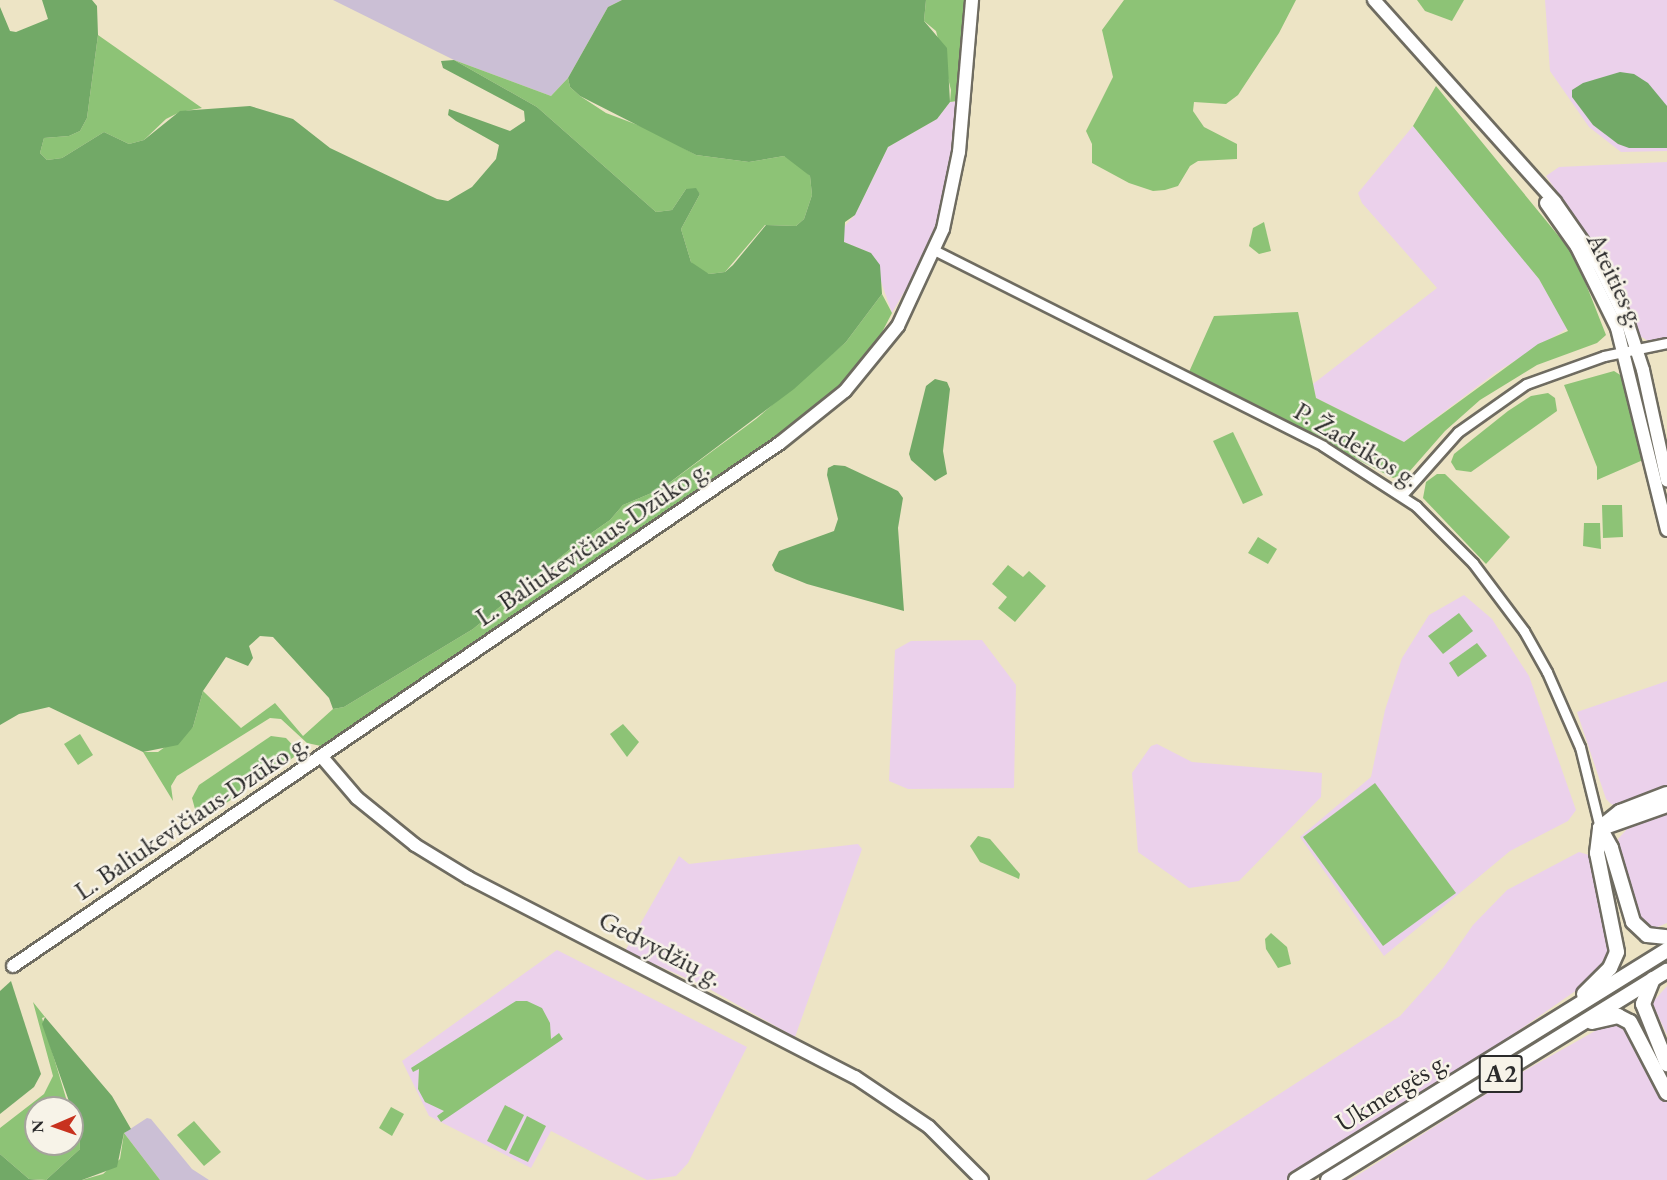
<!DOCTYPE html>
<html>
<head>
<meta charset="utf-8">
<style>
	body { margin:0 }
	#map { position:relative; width:1667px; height:1180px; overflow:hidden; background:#ede4c5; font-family:"EB Garamond",serif }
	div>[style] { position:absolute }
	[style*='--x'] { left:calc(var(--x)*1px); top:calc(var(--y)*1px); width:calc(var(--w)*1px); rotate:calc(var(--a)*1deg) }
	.built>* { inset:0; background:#ebd1eb }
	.industrial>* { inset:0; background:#cbbfd5 }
	.green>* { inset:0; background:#8dc376 }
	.forest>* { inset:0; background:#72a967 }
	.roads { filter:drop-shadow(2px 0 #6f6c61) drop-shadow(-2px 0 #6f6c61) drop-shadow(0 2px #6f6c61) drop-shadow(0 -2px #6f6c61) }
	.minor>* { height:9px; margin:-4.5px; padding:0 4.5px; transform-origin:4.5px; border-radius:4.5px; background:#fff }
	.major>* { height:12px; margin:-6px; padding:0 6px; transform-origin:6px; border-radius:6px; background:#fff }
	.highway>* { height:14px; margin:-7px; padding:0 7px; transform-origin:7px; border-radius:7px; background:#fff }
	span { translate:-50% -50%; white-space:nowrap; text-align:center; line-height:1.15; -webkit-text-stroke:5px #f7f3e8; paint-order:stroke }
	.shield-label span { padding:2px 4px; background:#f7f3e8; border:2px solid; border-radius:4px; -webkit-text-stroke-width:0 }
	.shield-label { font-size:26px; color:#2b2b2b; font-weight:700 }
	.street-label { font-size:27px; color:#2b2b2b }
	.north { position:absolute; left:24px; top:1096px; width:60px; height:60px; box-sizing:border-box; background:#f7f3e8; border:2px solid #a5a39c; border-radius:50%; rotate:268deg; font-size:16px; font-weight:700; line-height:24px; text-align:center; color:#2b2b2b }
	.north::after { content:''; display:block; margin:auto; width:21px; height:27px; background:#c8321e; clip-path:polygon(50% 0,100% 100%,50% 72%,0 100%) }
</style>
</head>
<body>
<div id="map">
	<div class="built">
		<i style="clip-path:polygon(1545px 0,1667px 0,1667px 151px,1621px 152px,1589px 127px,1550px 71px)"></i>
		<i style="clip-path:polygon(957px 101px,950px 162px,938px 218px,923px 259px,892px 313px,871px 253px,844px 242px,843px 228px,855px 215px,888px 147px,937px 119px,950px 102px)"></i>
		<i style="clip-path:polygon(1413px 126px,1504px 233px,1539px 279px,1568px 328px,1495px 373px,1404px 442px,1316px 398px,1313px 384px,1437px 288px,1362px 203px,1358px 193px)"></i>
		<i style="clip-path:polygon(1667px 162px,1667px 337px,1648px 341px,1637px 334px,1626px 296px,1601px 249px,1585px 232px,1546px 176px,1559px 167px)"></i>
		<i style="clip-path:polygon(1464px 595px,1492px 619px,1529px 676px,1576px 810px,1568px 821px,1510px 851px,1384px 956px,1300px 837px,1371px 777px,1385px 710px,1402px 658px,1429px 615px)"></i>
		<i style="clip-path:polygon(982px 640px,1016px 685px,1014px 788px,908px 789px,889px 781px,895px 650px,911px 641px)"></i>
		<i style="clip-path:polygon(1667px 681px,1667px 789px,1617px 806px,1611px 804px,1606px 799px,1577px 712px)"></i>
		<i style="clip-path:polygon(1157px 744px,1192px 762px,1322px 773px,1321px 797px,1239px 881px,1189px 888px,1138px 852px,1132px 773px,1151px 746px)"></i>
		<i style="clip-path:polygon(1667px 814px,1667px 923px,1653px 929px,1641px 922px,1633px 906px,1618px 839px,1627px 829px)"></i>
		<i style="clip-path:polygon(858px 844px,862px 849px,795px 1037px,704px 986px,625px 951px,679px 856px,689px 864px)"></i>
		<i style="clip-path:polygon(1579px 852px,1592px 856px,1611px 943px,1610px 959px,1597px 976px,1492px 1049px,1286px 1180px,1146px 1180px,1400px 1016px,1443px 968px,1473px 925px,1507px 890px)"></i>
		<i style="clip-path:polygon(557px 950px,747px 1047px,688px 1163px,676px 1176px,647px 1180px,551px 1131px,531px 1168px,429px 1116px,402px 1061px)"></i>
		<i style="clip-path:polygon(1667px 986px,1667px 1035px,1652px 1003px)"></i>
		<i style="clip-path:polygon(1611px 1022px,1623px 1023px,1631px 1031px,1667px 1102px,1667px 1180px,1350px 1180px,1510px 1079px)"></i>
	</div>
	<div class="industrial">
		<i style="clip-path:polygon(333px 0,622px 0,608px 7px,568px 78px,551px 96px,454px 60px)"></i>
		<i style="clip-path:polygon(147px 1118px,151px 1119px,192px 1169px,209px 1180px,160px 1180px,124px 1133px)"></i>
	</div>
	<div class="green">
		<i style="clip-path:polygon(926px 0,965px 0,957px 101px,950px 102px,951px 90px,936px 31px,924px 21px)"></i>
		<i style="clip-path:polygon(1124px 0,1296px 0,1279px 33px,1238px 95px,1226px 104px,1194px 102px,1193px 111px,1204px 127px,1237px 144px,1237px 159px,1198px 161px,1190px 166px,1178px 186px,1165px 190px,1153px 191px,1129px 183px,1092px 163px,1092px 144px,1086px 131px,1113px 77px,1102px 30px)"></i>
		<i style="clip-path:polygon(1417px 0,1464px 0,1452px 21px,1425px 11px)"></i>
		<i style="clip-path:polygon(98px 35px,202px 108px,180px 112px,166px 119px,144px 140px,129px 144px,104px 132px,62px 158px,47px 160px,40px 153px,44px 138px,69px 136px,80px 131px,87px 118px)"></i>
		<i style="clip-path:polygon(454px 60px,551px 96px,568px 78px,570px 87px,580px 96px,606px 113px,651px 130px,696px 155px,749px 162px,784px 156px,794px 160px,810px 176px,812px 195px,804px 219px,796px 226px,765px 225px,725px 272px,709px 274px,698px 270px,691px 262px,681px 229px,700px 194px,696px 189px,686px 189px,672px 210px,656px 212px,537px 107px)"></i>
		<i style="clip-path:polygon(1436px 86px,1575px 256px,1606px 335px,1597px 343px,1537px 365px,1480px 400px,1445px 431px,1409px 472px,1393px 478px,1189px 372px,1214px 316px,1298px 312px,1316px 398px,1404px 442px,1538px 344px,1568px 331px,1539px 279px,1413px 126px)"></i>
		<i style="clip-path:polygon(1264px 222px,1271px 251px,1259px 254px,1249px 246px,1253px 228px)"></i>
		<i style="clip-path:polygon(882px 294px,892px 313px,879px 338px,839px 386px,781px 433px,321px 746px,307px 743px,281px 719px,270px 718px,177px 776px,171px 786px,173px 801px,143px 752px,158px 752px,193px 727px,203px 691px,241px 728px,275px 703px,303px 736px,333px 709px,344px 707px,473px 629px,580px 541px,610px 520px,623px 505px,661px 489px,756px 419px,846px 342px)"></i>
		<i style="clip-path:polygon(1614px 371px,1625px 378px,1643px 460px,1597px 480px,1597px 467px,1564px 385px)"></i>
		<i style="clip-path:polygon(1548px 393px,1555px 398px,1557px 411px,1471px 472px,1456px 470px,1451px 462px,1454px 454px,1508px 411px,1531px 396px)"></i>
		<i style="clip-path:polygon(1233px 432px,1263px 495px,1243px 504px,1213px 441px)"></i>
		<i style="clip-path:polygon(1437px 474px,1445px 474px,1510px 537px,1486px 564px,1423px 498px,1426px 482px)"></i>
		<i style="clip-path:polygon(1602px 505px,1622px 505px,1623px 537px,1603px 538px)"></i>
		<i style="clip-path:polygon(1584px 523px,1600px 523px,1601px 549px,1583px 546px)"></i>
		<i style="clip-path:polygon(1258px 537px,1277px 549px,1268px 564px,1248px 553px)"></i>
		<i style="clip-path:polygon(1008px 565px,1023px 577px,1029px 571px,1046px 586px,1015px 622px,998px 608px,1007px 597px,992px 584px)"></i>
		<i style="clip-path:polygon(1459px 613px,1473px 631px,1443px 654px,1428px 636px)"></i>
		<i style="clip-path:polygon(1477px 643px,1487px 656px,1458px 677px,1449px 663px)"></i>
		<i style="clip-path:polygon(623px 724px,639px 742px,627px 757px,610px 734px)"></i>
		<i style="clip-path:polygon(80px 734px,93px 755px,78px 765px,64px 744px)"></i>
		<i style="clip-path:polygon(271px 736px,286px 738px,300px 753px,213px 812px,195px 809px,192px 798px,199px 785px)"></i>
		<i style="clip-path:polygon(1375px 783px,1456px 893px,1383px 946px,1303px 837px)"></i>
		<i style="clip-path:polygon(978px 836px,990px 839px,1020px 874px,1019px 879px,980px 862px,970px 846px)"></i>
		<i style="clip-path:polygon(1271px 933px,1287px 947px,1291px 964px,1278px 968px,1266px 949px,1265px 939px)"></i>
		<i style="clip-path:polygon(516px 1001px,527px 1001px,542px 1008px,550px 1023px,551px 1039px,559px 1033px,563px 1039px,441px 1122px,437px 1116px,444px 1111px,425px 1102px,418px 1089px,419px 1069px,413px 1072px,411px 1068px)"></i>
		<i style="clip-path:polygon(33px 1002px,45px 1017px,42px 1018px,69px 1108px,36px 1108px,36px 1144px,72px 1144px,72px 1115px,79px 1130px,80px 1149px,46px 1180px,29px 1179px,0 1154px,0 1128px,44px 1094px,53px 1076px)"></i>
		<i style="clip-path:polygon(505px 1105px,524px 1115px,506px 1151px,487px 1141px)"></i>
		<i style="clip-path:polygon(391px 1107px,404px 1114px,392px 1136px,379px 1128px)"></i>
		<i style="clip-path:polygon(527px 1116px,546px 1126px,528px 1162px,509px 1153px)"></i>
		<i style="clip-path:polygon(194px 1121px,221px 1152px,204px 1166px,177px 1135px)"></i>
		<i style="clip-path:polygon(124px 1133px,160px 1180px,82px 1180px,103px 1174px,120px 1159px)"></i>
	</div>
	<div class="forest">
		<i style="clip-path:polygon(42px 0,92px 0,97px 6px,98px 35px,87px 118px,80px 131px,69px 136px,44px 138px,40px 153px,47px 160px,62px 158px,104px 132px,129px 144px,144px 140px,180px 111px,250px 106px,293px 119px,330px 148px,437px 199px,448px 201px,472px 187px,496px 159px,499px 145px,456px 121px,448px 115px,449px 109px,510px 131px,525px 121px,524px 111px,443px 68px,441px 61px,454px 60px,537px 107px,656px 212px,672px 210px,686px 189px,696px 188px,700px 194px,681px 229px,691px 262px,709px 274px,725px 272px,733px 265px,766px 225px,796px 226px,804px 219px,812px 195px,810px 176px,784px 156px,749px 162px,696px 155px,580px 96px,570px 87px,568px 78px,608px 7px,622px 0,926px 0,924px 21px,947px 48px,950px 102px,937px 119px,888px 147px,855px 215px,845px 222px,844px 242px,871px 253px,880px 265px,882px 294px,846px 342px,794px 389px,661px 489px,623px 505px,610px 520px,580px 541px,473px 629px,344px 707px,333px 709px,329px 698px,273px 637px,260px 636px,249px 646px,253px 658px,248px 666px,226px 657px,203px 691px,193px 727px,178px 745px,143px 752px,49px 707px,19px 714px,0 725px,0 7px,10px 31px,16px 32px,48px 19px)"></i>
		<i style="clip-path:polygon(1620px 72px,1634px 74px,1648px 83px,1667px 106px,1667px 148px,1629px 148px,1618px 144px,1593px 125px,1572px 97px,1572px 90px,1583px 83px)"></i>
		<i style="clip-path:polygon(935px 379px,947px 382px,950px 389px,943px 451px,947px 474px,935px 481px,911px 460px,909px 454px,926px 386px)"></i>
		<i style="clip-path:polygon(834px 465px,845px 466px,898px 491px,903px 498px,898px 528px,904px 611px,807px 584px,775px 571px,772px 565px,779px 551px,834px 531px,838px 519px,827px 475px,828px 468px)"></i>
		<i style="clip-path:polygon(11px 981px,41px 1074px,34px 1087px,0 1114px,0 991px)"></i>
		<i style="clip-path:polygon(45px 1017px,112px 1096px,131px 1129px,124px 1133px,117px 1167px,82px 1180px,46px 1180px,80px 1149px,79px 1130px,42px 1024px)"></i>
		<i style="clip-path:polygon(0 1154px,29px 1179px,42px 1180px,0 1180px)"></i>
	</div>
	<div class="roads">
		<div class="minor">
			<i style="--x:936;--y:251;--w:433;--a:26.7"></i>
			<i style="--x:1323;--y:446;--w:111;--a:32.8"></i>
			<i style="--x:1416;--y:506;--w:81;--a:45"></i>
			<i style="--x:1473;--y:563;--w:85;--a:53.1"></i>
			<i style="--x:1524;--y:631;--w:47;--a:60.7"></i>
			<i style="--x:1547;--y:672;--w:82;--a:66.3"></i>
			<i style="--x:1580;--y:747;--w:83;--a:76.1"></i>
			<i style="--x:1402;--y:495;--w:84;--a:-48.4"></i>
			<i style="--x:1458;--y:432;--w:83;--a:-35.2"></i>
			<i style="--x:1526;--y:384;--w:83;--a:-19.7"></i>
			<i style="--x:1604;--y:356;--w:64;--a:-11.7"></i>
		</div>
		<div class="major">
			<i style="--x:1374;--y:0;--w:271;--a:48.1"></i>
			<i style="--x:1555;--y:202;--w:77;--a:55.1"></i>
			<i style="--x:1599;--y:265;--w:66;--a:63.8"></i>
			<i style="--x:1628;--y:324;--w:48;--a:71.9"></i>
			<i style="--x:1643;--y:370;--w:113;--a:77.7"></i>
			<i style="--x:1546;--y:203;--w:54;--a:54.8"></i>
			<i style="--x:1577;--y:247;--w:90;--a:63.7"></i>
			<i style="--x:1617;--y:328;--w:208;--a:76.1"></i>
			<i style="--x:321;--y:756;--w:55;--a:49.4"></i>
			<i style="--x:357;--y:798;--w:75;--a:39"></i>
			<i style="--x:415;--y:845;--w:63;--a:31.4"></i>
			<i style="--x:469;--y:878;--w:434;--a:27.3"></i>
			<i style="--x:855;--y:1077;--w:89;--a:34"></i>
			<i style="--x:929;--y:1127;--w:75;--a:45"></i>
			<i style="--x:13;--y:966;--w:928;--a:-34.29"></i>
			<i style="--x:780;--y:443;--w:83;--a:-38.7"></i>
			<i style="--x:845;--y:391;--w:84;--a:-50.8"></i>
			<i style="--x:898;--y:326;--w:107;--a:-65.1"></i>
			<i style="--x:943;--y:229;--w:79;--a:-78.3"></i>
			<i style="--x:959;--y:152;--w:153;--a:-85.1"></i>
		</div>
		<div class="highway">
			<i style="--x:1605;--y:827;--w:66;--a:-19.5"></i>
			<i style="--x:1600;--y:828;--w:23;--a:61"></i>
			<i style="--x:1611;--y:848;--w:77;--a:73.4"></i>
			<i style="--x:1633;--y:922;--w:19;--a:43"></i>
			<i style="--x:1647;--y:935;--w:20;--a:6"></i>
			<i style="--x:1653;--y:979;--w:27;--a:112"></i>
			<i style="--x:1643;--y:1004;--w:65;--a:68.2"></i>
			<i style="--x:1584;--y:994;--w:37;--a:-45"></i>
			<i style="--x:1610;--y:968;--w:17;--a:-66"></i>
			<i style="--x:1617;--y:952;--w:101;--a:-101.4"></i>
			<i style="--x:1597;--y:853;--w:25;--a:-83"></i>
			<i style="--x:1600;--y:828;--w:26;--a:-39"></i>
			<i style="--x:1620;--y:812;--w:50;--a:-21"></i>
			<i style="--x:1592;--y:1022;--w:27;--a:-13"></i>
			<i style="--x:1618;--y:1016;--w:13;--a:27"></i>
			<i style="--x:1630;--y:1022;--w:80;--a:62.5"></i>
			<i style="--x:1296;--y:1180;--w:437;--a:-31.8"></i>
			<i style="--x:1328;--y:1180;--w:398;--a:-31.7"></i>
		</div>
	</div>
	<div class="shield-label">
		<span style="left:1501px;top:1074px">A2</span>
	</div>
	<div class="street-label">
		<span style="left:1617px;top:280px;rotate:64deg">Ateities g.</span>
		<span style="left:1357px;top:444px;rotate:31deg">P. Žadeikos g.</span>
		<span style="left:592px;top:542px;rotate:-34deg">L. Baliukevičiaus-Dzūko g.</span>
		<span style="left:191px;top:816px;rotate:-34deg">L. Baliukevičiaus-Dzūko g.</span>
		<span style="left:661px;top:948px;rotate:27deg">Gedvydžių g.</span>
		<span style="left:1392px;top:1091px;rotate:-32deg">Ukmergės g.</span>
	</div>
	<div class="north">N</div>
</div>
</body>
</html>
